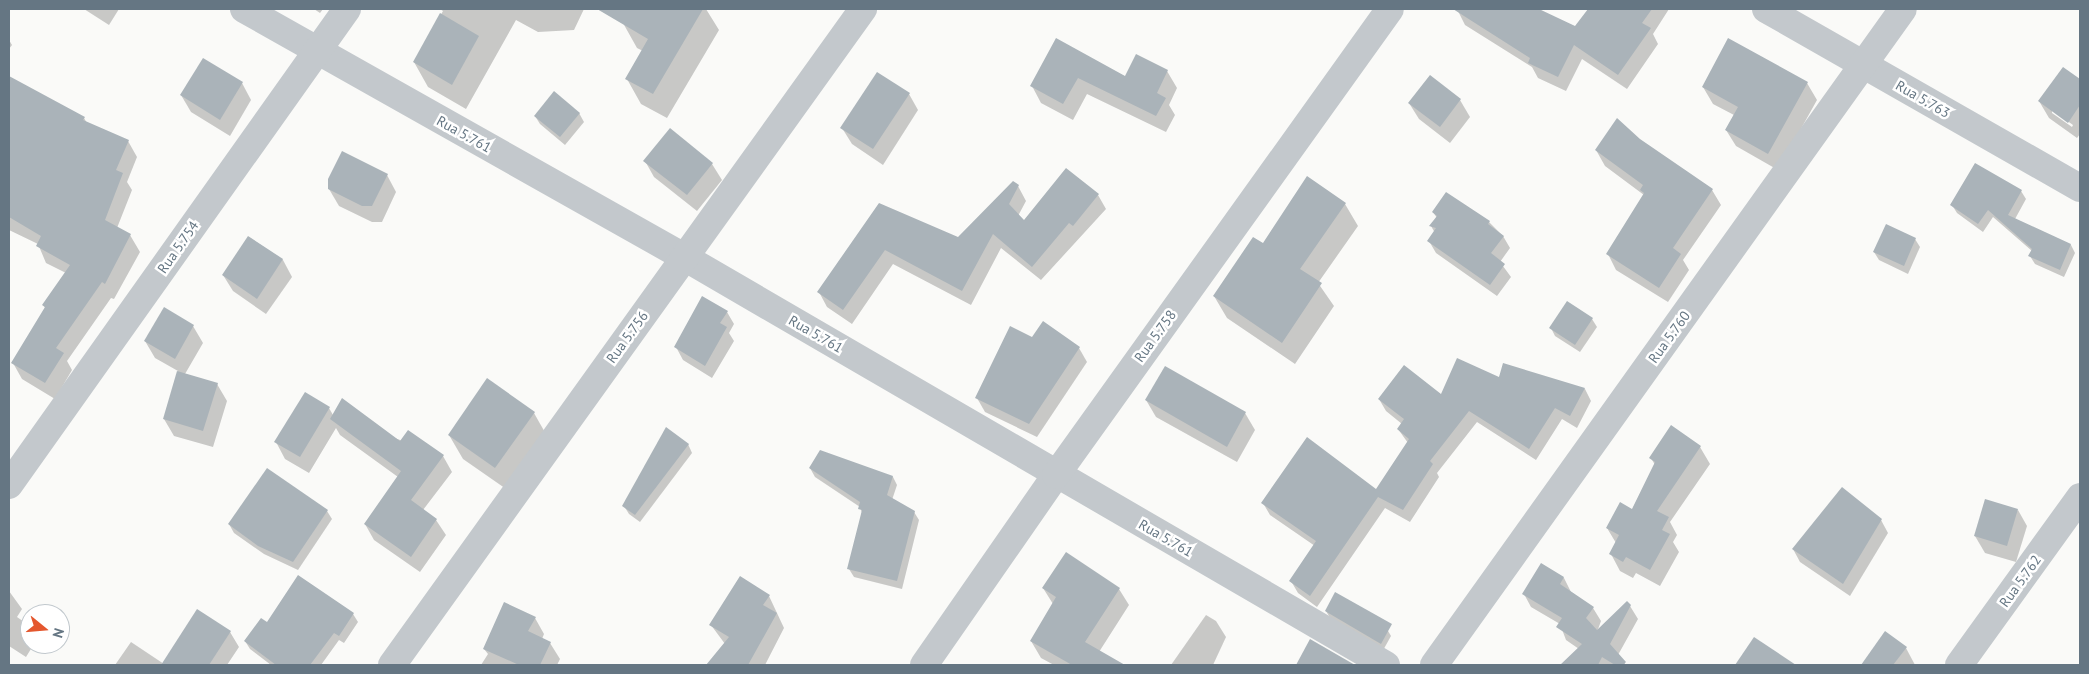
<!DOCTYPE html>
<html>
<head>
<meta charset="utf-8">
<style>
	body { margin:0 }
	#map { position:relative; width:2089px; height:674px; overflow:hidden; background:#fafaf8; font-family:"PT Sans",sans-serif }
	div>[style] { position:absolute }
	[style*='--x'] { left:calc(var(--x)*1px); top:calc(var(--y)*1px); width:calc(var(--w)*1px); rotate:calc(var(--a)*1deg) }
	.shadow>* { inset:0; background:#0003 }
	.building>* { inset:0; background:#aab3b9 }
	.street>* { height:28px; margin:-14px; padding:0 14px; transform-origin:14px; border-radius:14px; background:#c3c8cc }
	span { translate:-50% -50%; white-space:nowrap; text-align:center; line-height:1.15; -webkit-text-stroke:5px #fff; paint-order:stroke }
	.street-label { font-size:14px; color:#657683 }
	.frame { position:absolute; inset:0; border:10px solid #657683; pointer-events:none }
	.north { position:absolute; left:20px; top:604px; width:50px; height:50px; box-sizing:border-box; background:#fff; border:1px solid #c1c8cd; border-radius:50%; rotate:107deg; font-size:14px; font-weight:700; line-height:20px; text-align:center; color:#657683 }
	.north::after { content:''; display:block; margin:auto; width:18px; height:22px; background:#e4572e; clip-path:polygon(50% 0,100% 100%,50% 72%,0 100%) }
</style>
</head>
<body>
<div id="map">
	<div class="shadow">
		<i style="clip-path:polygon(84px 9px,119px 9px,109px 25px)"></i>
		<i style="clip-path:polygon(314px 9px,323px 9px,320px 13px)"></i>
		<i style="clip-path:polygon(440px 9px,584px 9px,574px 30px,538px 32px,516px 20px,466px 109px,428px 87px,414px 62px,443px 11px)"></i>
		<i style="clip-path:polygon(632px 9px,706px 9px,719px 30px,667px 118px,641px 104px,627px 79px,643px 51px,637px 48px,623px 23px)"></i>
		<i style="clip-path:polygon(1457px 9px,1536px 9px,1576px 27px,1589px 9px,1669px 9px,1653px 34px,1658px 44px,1627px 89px,1582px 59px,1566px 91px,1538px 78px,1532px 67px,1465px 25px)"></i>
		<i style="clip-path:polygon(9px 40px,12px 45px,9px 49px)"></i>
		<i style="clip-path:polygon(1056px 40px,1126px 77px,1167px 71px,1177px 88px,1169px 105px,1175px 115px,1166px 132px,1087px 94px,1073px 120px,1041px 103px,1032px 86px)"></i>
		<i style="clip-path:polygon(1728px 40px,1807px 83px,1817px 100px,1778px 170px,1736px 146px,1726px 130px,1734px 115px,1713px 104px,1703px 87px)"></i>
		<i style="clip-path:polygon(evenodd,2063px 68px,2080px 81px,2080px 134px,2077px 138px,2049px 118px,2039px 101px,2063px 68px,2052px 110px,2073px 125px,2072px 127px,2052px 113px,2052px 110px)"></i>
		<i style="clip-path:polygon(1430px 76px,1460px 100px,1470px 117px,1450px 143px,1419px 119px,1409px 103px)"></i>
		<i style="clip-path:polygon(9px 77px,84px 118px,87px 123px,128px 141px,137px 157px,127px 182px,132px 190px,117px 228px,130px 235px,140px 252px,114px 299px,111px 298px,67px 361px,72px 370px,55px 399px,22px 379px,13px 363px,46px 309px,43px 305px,66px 273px,46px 263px,38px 244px,9px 230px)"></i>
		<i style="clip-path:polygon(242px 83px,251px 100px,230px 136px,191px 112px,181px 95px)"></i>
		<i style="clip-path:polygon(909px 94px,918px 110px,883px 165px,852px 144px,842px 128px)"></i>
		<i style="clip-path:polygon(579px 113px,584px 122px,565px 145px,540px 124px,535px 116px)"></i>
		<i style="clip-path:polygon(1639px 140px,1712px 190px,1721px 205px,1683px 260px,1689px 270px,1668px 302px,1616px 270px,1608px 254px,1644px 195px,1605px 166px,1596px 150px)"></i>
		<i style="clip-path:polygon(645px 161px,712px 164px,722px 180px,697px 211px,654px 177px)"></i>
		<i style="clip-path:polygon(387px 175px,396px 192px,382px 222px,372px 222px,339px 206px,329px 189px)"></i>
		<i style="clip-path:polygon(1018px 186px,1026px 201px,1018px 216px,1024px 222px,1098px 195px,1106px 209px,1041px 280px,1001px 248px,971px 305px,893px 264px,852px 324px,827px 307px,819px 292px,879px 204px,959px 239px)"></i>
		<i style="clip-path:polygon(2021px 191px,2026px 199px,2015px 219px,2071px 245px,2075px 253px,2064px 277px,2035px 264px,2030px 256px,2032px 251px,1993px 217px,1983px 232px,1957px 213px,1952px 205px)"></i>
		<i style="clip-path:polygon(1345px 204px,1358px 226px,1318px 283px,1334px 306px,1295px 364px,1227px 318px,1214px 296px,1263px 245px)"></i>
		<i style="clip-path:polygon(1433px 212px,1489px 222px,1503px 236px,1510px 248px,1500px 262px,1511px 277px,1497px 296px,1436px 253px,1429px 241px,1435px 233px,1431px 226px,1437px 218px)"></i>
		<i style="clip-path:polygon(249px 237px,283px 260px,292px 277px,266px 314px,233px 291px,223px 275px)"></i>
		<i style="clip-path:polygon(1915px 239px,1920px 247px,1908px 274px,1879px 260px,1874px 252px)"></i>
		<i style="clip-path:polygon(727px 312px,734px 324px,729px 333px,734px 341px,712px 378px,683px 360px,676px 347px)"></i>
		<i style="clip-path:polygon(1592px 319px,1597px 327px,1580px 352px,1555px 336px,1551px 328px)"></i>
		<i style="clip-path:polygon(193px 326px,203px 343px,185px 374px,217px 384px,227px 401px,213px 447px,174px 436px,164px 419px,178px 371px,155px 358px,145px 341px)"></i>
		<i style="clip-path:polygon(1033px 338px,1079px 348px,1087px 362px,1037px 437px,985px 412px,977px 398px)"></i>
		<i style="clip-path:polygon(1504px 365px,1585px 389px,1591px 401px,1577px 428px,1562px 419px,1536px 460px,1477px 422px,1437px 473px,1439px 477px,1410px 522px,1385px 508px,1317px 607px,1298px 593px,1291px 581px,1315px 546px,1270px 515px,1263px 503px,1377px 490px,1408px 443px,1398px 429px,1402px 424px,1386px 411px,1379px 399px,1441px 396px,1499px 378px)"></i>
		<i style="clip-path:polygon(1165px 367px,1245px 413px,1255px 430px,1237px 462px,1156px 417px,1146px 400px)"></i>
		<i style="clip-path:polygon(329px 408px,333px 415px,443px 456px,452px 472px,423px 510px,436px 520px,446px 535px,420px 572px,374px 540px,365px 524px,398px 477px,340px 435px,336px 428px,309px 473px,285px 459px,276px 442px)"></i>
		<i style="clip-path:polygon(534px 413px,547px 436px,509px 491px,463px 459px,449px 435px)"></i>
		<i style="clip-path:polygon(1671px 427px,1700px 447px,1710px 464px,1670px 522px,1677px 535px,1673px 542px,1679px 552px,1660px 586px,1636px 573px,1633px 578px,1620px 571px,1611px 554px,1616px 543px,1607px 528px,1632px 510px,1655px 465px,1651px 458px)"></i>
		<i style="clip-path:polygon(688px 444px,692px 453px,640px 522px,629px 514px,624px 506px)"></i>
		<i style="clip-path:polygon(810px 468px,893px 477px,897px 485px,892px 500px,914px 512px,919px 520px,902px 589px,854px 577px,849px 569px,862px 513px,860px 507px,815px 477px)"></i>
		<i style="clip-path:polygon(2018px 510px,2027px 526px,2016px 562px,1985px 553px,1975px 536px)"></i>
		<i style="clip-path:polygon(327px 511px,332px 519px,298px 570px,264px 554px,234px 533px,229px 524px)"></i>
		<i style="clip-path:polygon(1881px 520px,1888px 533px,1850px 596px,1800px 562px,1793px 549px)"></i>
		<i style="clip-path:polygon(1541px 565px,1564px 578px,1571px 592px,1593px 608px,1601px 621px,1597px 632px,1630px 606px,1638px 619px,1618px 655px,1626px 665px,1561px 665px,1579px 649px,1566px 640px,1560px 624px,1531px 607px,1524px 594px)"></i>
		<i style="clip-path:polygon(298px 577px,353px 614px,358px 622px,344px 643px,339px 640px,321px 665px,271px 665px,250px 649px,245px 641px,267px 624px)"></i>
		<i style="clip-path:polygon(1043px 588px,1119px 589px,1129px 605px,1099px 652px,1106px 665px,1054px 665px,1041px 658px,1031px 641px,1053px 604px)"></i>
		<i style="clip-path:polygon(9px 591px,22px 609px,17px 617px,30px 626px,30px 644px,34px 644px,26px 657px,9px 646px)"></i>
		<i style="clip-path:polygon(769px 596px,784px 628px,765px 665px,708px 665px,725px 644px,711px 625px)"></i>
		<i style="clip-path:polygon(1326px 611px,1381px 619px,1391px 636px,1381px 654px,1336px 628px)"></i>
		<i style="clip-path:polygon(1206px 615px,1216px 621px,1226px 637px,1213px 665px,1171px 665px)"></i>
		<i style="clip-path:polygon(535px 618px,544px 634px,542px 639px,550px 643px,560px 659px,557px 665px,481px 665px,488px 654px,484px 649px)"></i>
		<i style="clip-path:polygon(230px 632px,239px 647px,227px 665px,115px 665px,131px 642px,164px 664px)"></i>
		<i style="clip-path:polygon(1885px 633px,1906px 648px,1915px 665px,1862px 665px)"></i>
		<i style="clip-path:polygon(1755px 639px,1789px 662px,1791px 665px,1736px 665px)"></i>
		<i style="clip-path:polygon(1311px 641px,1353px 665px,1301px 665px,1299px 662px)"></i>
	</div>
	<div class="building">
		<i style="clip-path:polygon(597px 9px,703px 9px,653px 94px,625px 79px,648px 39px)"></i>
		<i style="clip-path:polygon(1453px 9px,1539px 9px,1575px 26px,1588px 9px,1652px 9px,1642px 23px,1651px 28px,1618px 75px,1574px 45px,1558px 77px,1528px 63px,1530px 58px)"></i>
		<i style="clip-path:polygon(440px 13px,479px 36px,452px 85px,413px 62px)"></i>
		<i style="clip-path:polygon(1056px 38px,1125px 76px,1136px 54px,1168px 70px,1157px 93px,1166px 98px,1156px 116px,1078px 78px,1063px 104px,1030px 86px)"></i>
		<i style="clip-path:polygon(1728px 38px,1808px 82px,1768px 154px,1725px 130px,1738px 107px,1702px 87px)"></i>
		<i style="clip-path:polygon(203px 58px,243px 82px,220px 120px,180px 95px)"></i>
		<i style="clip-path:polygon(2063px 67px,2080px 79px,2080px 105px,2068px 123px,2038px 101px)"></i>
		<i style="clip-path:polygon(877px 72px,910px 93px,873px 149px,840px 128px)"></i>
		<i style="clip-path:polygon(1430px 75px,1461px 99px,1440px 127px,1408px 103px)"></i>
		<i style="clip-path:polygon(9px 76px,85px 117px,83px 120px,129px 140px,116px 170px,123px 173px,105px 220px,131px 234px,105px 284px,102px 282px,56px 348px,64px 353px,45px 383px,11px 363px,45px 307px,42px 305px,70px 265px,36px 246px,41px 236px,9px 217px)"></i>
		<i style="clip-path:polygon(554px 91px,580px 113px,560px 137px,534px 116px)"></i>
		<i style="clip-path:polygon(1617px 118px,1640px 139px,1713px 189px,1673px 248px,1681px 254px,1659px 288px,1606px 254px,1644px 193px,1640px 190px,1643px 185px,1595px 150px)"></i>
		<i style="clip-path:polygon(670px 128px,713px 163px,687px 195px,643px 161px)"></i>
		<i style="clip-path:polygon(342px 151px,388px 174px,372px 206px,362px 206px,328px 189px,328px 179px)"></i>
		<i style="clip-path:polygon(1975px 163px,2022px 190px,2008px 215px,2071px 244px,2060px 270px,2028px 256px,2032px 249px,1988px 210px,1978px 224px,1950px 205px)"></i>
		<i style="clip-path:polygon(1066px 168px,1099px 194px,1073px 226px,1069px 223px,1032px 267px,993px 234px,962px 291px,885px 250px,843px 310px,817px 292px,879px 203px,958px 237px,1013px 181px,1019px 185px,1009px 204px,1024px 220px)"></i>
		<i style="clip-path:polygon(1307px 176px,1346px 203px,1300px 269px,1322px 283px,1282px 343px,1213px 296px,1253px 237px,1263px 243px)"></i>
		<i style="clip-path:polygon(1446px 192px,1490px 221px,1488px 224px,1504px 236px,1491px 253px,1505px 264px,1490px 285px,1427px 241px,1436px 228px,1429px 226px,1437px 216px,1432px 212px)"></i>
		<i style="clip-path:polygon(1886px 224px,1916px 238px,1904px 266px,1873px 252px)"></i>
		<i style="clip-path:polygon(248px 236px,283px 259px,257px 299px,222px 275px)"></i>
		<i style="clip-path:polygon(702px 296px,728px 311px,720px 323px,727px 327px,705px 366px,674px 347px)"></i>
		<i style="clip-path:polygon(1567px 301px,1593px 318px,1575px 345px,1549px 328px)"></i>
		<i style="clip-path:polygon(164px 307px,194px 325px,175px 359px,144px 341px)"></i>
		<i style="clip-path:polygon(1043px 321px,1080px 347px,1029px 424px,975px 398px,1010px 326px,1032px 337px)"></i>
		<i style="clip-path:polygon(1457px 358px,1499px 377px,1503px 363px,1585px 388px,1570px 416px,1555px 408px,1529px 449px,1469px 411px,1430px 461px,1433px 464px,1403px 510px,1378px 497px,1310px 596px,1289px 581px,1316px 541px,1261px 503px,1307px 437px,1376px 489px,1409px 439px,1397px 429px,1404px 419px,1378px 399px,1404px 365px,1441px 394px)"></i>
		<i style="clip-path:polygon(1165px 366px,1246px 412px,1227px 447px,1145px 400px)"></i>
		<i style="clip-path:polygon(177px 371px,218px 383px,203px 431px,163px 419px)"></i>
		<i style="clip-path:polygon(487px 378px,535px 412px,495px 468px,448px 435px)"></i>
		<i style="clip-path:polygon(305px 392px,330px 407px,300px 457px,274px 442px)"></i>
		<i style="clip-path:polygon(342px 398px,400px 441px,408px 430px,444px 455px,411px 500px,437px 519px,411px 557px,364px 524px,401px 471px,330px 419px)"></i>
		<i style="clip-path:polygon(1671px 425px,1701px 446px,1657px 511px,1669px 517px,1662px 530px,1670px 534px,1650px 570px,1626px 557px,1623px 562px,1609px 554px,1619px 535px,1606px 528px,1620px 502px,1632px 509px,1655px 462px,1649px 458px)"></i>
		<i style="clip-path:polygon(666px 427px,689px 444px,635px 515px,622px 506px)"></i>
		<i style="clip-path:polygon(820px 450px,893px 476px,887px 495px,915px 511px,897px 581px,847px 569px,862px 510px,858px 509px,860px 502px,809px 468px)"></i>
		<i style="clip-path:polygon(267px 468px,328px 510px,293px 562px,258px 546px,228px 524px)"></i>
		<i style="clip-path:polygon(1842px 487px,1882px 519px,1843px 584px,1792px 549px)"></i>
		<i style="clip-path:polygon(1985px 499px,2018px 509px,2007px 546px,1974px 536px)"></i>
		<i style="clip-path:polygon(1066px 552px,1120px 588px,1085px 642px,1125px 665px,1072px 665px,1030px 641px,1056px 597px,1042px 588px)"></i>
		<i style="clip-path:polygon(1541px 563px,1564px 577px,1560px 584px,1594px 607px,1586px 618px,1597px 630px,1627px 601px,1631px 605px,1610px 644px,1626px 662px,1623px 665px,1615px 665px,1602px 657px,1598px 665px,1560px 665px,1582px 644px,1556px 627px,1562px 618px,1522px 594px)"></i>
		<i style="clip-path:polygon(298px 575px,354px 613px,339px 636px,334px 633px,310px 665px,276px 665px,244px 641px,261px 618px,267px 622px)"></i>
		<i style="clip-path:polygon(740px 576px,770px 595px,763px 605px,777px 613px,748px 665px,706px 665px,729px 637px,709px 625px)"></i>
		<i style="clip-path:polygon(1335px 592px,1392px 624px,1381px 644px,1325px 611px)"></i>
		<i style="clip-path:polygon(504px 602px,536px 617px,528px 631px,551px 642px,540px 665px,519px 665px,483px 649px)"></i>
		<i style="clip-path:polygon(197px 609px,231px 631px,209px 665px,161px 665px)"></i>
		<i style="clip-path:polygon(1885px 631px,1907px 647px,1893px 665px,1861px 665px)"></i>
		<i style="clip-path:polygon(1754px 637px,1796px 665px,1735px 665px)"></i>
		<i style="clip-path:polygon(1310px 639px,1355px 665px,1296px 665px)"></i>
	</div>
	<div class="street">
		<i style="--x:244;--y:9;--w:505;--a:29.41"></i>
		<i style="--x:684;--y:257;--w:812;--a:30.17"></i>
		<i style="--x:1766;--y:9;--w:361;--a:29.7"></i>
		<i style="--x:9;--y:485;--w:584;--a:-54.62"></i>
		<i style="--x:392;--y:665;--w:808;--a:-54.32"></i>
		<i style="--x:924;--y:665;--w:231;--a:-55.2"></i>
		<i style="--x:1056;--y:475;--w:573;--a:-54.37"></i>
		<i style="--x:1434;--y:665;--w:806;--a:-54.44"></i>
		<i style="--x:1959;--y:665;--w:207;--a:-54.2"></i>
	</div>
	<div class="street-label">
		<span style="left:1923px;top:99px;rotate:30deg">Rua 5.763</span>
		<span style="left:464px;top:134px;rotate:29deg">Rua 5.761</span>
		<span style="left:178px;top:247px;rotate:-55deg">Rua 5.754</span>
		<span style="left:816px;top:334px;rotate:30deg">Rua 5.761</span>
		<span style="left:1155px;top:336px;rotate:-54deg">Rua 5.758</span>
		<span style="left:627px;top:337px;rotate:-54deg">Rua 5.756</span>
		<span style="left:1669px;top:337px;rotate:-54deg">Rua 5.760</span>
		<span style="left:1166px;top:538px;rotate:30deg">Rua 5.761</span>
		<span style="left:2020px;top:581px;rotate:-54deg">Rua 5.762</span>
	</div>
	<div class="frame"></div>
	<div class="north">N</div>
</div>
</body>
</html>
